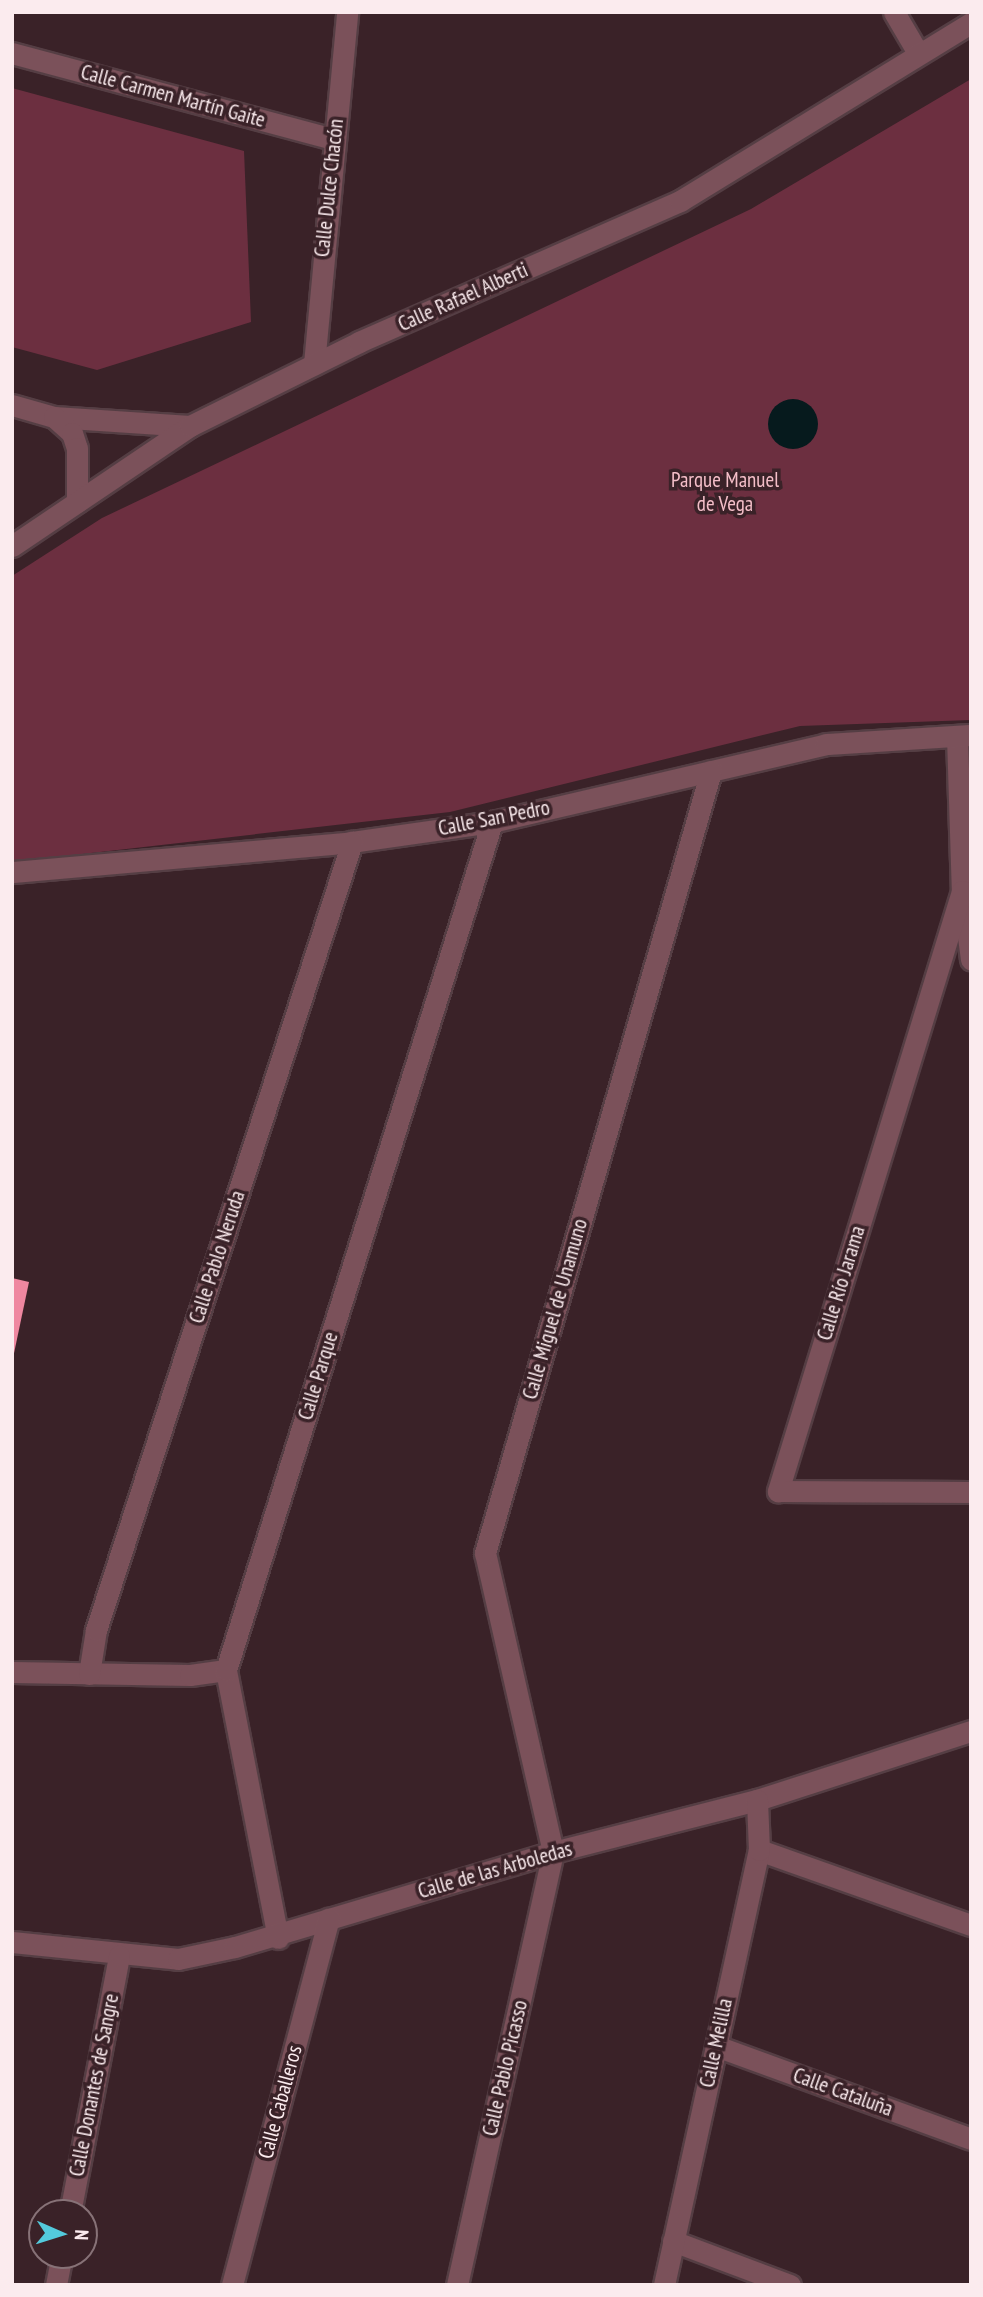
<!DOCTYPE html>
<html>
<head>
<meta charset="utf-8">
<style>
	body { margin:0 }
	#map { position:relative; width:983px; height:2297px; overflow:hidden; background:#3a2228; font-family:"PT Sans Narrow",sans-serif }
	div>[style] { position:absolute }
	[style*='--x'] { left:calc(var(--x)*1px); top:calc(var(--y)*1px); width:calc(var(--w)*1px); rotate:calc(var(--a)*1deg) }
	.green>* { inset:0; background:#6c2f40 }
	.water>* { inset:0; background:#061a1d }
	.round { border-radius:50% }
	.building>* { inset:0; background:#ef87a0 }
	.roads { filter:drop-shadow(2px 0 #553e44) drop-shadow(-2px 0 #553e44) drop-shadow(0 2px #553e44) drop-shadow(0 -2px #553e44) }
	.minor>* { height:21px; margin:-10.5px; padding:0 10.5px; transform-origin:10.5px; border-radius:10.5px; background:#7b515a }
	span { translate:-50% -50%; white-space:nowrap; text-align:center; line-height:1.15; -webkit-text-stroke:7px #3a2228; paint-order:stroke }
	.street-label { font-size:21px; color:#fbebee }
	.park-label { font-size:21px; color:#f4bec8 }
	.frame { position:absolute; inset:0; border:14px solid #fbebee; pointer-events:none }
	.north { position:absolute; left:28px; top:2199px; width:70px; height:70px; box-sizing:border-box; background:#3a2228; border:2px solid #877277; border-radius:50%; rotate:93deg; font-size:19px; font-weight:700; line-height:28px; text-align:center; color:#fbebee }
	.north::after { content:''; display:block; margin:auto; width:24px; height:32px; background:#53cadc; clip-path:polygon(50% 0,100% 100%,50% 72%,0 100%) }
</style>
</head>
<body>
<div id="map">
	<div class="green">
		<i style="clip-path:polygon(971px 79px,971px 720px,800px 726px,450px 812px,12px 862px,12px 576px,102px 518px,751px 209px)"></i>
		<i style="clip-path:polygon(12px 88px,244px 151px,251px 322px,97px 370px,12px 347px)"></i>
	</div>
	<div class="water">
		<i class="round" style="left:768px;top:399px;width:50px;height:50px"></i>
	</div>
	<div class="building">
		<i style="clip-path:polygon(12px 1278px,29px 1282px,13px 1358px,12px 1358px)"></i>
	</div>
	<div class="roads">
		<div class="minor">
			<i style="--x:894;--y:12;--w:48;--a:59.7"></i>
			<i style="--x:12;--y:53;--w:332;--a:15"></i>
			<i style="--x:314;--y:364;--w:354;--a:-84.6"></i>
			<i style="--x:12;--y:405;--w:44;--a:15.9"></i>
			<i style="--x:54;--y:417;--w:136;--a:3.8"></i>
			<i style="--x:54;--y:417;--w:24;--a:42"></i>
			<i style="--x:72;--y:433;--w:16;--a:72"></i>
			<i style="--x:77;--y:448;--w:54;--a:90"></i>
			<i style="--x:12;--y:546;--w:215;--a:-34"></i>
			<i style="--x:190;--y:426;--w:189;--a:-26.4"></i>
			<i style="--x:359;--y:342;--w:351;--a:-23.7"></i>
			<i style="--x:680;--y:201;--w:341;--a:-31.5"></i>
			<i style="--x:957;--y:736;--w:155;--a:88.2"></i>
			<i style="--x:962;--y:891;--w:69;--a:82.5"></i>
			<i style="--x:12;--y:872;--w:341;--a:-5"></i>
			<i style="--x:352;--y:842;--w:141;--a:-8.1"></i>
			<i style="--x:492;--y:822;--w:343;--a:-13.1"></i>
			<i style="--x:826;--y:744;--w:145;--a:-3.6"></i>
			<i style="--x:962;--y:891;--w:628;--a:107.05"></i>
			<i style="--x:778;--y:1491;--w:193;--a:0.3"></i>
			<i style="--x:12;--y:1672;--w:178;--a:1"></i>
			<i style="--x:190;--y:1675;--w:36;--a:-8"></i>
			<i style="--x:89;--y:1674;--w:45;--a:-81"></i>
			<i style="--x:96;--y:1630;--w:829;--a:-72"></i>
			<i style="--x:759;--y:1850;--w:225;--a:19.5"></i>
			<i style="--x:278;--y:1938;--w:273;--a:-101"></i>
			<i style="--x:226;--y:1670;--w:889;--a:-72.58"></i>
			<i style="--x:12;--y:1942;--w:167;--a:5.8"></i>
			<i style="--x:178;--y:1959;--w:58;--a:-11.9"></i>
			<i style="--x:235;--y:1947;--w:332;--a:-16.6"></i>
			<i style="--x:553;--y:1852;--w:211;--a:-14.3"></i>
			<i style="--x:757;--y:1800;--w:225;--a:-17.9"></i>
			<i style="--x:716;--y:2046;--w:271;--a:20"></i>
			<i style="--x:70;--y:2213;--w:262;--a:-79.2"></i>
			<i style="--x:673;--y:2241;--w:125;--a:20.6"></i>
			<i style="--x:56;--y:2285;--w:31;--a:-79"></i>
			<i style="--x:232;--y:2285;--w:379;--a:-75.2"></i>
			<i style="--x:457;--y:2285;--w:444;--a:-77.5"></i>
			<i style="--x:553;--y:1852;--w:307;--a:-102.8"></i>
			<i style="--x:485;--y:1553;--w:814;--a:-73.88"></i>
			<i style="--x:664;--y:2285;--w:445;--a:-77.7"></i>
			<i style="--x:759;--y:1850;--w:50;--a:-92.3"></i>
		</div>
	</div>
	<div class="street-label">
		<span style="left:173px;top:96px;rotate:15deg">Calle Carmen Martín Gaite</span>
		<span style="left:329px;top:188px;rotate:-84deg">Calle Dulce Chacón</span>
		<span style="left:463px;top:297px;rotate:-24deg">Calle Rafael Alberti</span>
		<span style="left:494px;top:818px;rotate:-11deg">Calle San Pedro</span>
		<span style="left:217px;top:1257px;rotate:-72deg">Calle Pablo Neruda</span>
		<span style="left:841px;top:1283px;rotate:-73deg">Calle Río Jarama</span>
		<span style="left:555px;top:1309px;rotate:-74deg">Calle Miguel de Unamuno</span>
		<span style="left:318px;top:1376px;rotate:-73deg">Calle Parque</span>
		<span style="left:495px;top:1870px;rotate:-16deg">Calle de las Arboledas</span>
		<span style="left:716px;top:2043px;rotate:-78deg">Calle Melilla</span>
		<span style="left:505px;top:2068px;rotate:-77deg">Calle Pablo Picasso</span>
		<span style="left:94px;top:2085px;rotate:-79deg">Calle Donantes de Sangre</span>
		<span style="left:843px;top:2092px;rotate:20deg">Calle Cataluña</span>
		<span style="left:280px;top:2102px;rotate:-75deg">Calle Caballeros</span>
	</div>
	<div class="park-label">
		<span style="left:725px;top:492px">Parque Manuel<br>de Vega</span>
	</div>
	<div class="frame"></div>
	<div class="north">N</div>
</div>
</body>
</html>
